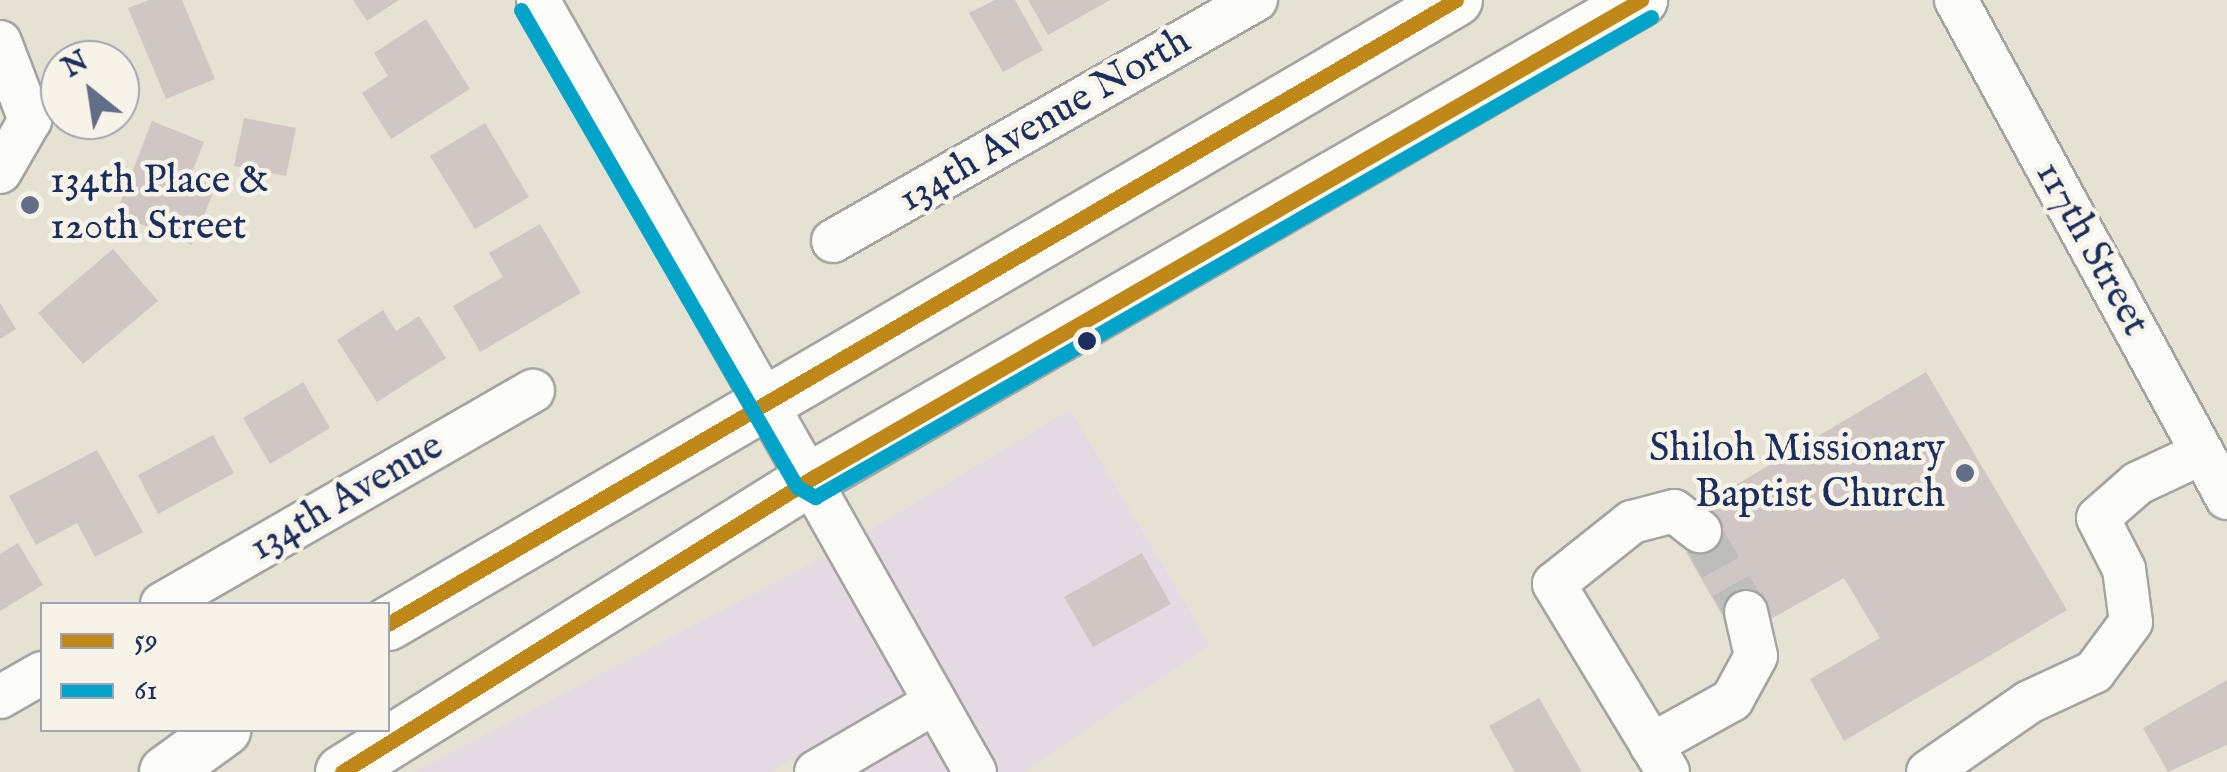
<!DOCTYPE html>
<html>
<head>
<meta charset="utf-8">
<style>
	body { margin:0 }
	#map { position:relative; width:2227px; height:772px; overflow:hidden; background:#e5e2d3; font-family:"IM FELL English",serif }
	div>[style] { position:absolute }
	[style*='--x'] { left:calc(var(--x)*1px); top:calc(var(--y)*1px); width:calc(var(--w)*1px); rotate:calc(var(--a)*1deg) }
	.built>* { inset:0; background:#e5dae4 }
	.building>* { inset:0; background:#d0c6c4 }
	.minor-tunnel>* { height:42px; margin-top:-21px; transform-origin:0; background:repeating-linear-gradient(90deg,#bdbebc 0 42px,transparent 0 63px) }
	.roads { filter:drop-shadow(2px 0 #a4a4a2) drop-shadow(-2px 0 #a4a4a2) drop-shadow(0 2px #a4a4a2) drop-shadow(0 -2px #a4a4a2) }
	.minor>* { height:42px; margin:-21px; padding:0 21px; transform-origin:21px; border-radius:21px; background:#fbfbf8 }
	.major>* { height:52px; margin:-26px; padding:0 26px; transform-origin:26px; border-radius:26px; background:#fbfbf8 }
	.bus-1>* { height:15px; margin:-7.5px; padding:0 7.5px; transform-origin:7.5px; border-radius:7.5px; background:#c08818 }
	.bus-2>* { height:15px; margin:-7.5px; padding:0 7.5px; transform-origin:7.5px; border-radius:7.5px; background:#01a3c8 }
	.dots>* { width:28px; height:28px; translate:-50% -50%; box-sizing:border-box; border:5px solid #f7f3e8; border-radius:50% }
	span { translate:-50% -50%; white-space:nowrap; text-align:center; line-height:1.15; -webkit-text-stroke:9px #f7f3e8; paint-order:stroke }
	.street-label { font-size:40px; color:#1b2f5e }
	.poi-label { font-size:40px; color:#1b2f5e }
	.left { translate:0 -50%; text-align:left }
	.right { translate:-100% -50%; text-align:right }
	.legend { position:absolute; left:40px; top:602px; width:350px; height:130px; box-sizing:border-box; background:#f7f3e8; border:2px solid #9fa5b1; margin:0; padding:12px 18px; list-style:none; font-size:30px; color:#1b2f5e }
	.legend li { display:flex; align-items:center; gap:20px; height:50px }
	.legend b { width:50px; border:2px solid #9fa5b1 }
	.north { position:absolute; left:40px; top:40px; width:100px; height:100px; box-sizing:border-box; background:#f7f3e8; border:2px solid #9fa5b1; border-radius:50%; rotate:330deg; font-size:28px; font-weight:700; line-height:40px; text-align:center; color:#1b2f5e }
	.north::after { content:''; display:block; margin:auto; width:35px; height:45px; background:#626e87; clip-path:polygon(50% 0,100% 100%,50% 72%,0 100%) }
</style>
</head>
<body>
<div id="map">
	<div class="built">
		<i style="clip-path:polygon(1070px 410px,1210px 645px,1024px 772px,999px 772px,867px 532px)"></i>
		<i style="clip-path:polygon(831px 553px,905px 693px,770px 772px,414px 772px)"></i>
		<i style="clip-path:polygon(928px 733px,952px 772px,861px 772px)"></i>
	</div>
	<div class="building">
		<i style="clip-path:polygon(149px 0,182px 0,215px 79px,166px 99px,128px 8px)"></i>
		<i style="clip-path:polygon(353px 0,399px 0,367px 21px)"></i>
		<i style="clip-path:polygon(995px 0,1015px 0,1043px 50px,1003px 72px,969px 13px)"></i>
		<i style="clip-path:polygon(1028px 0,1110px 0,1048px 35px)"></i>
		<i style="clip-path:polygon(426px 19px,470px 89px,391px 139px,362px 93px,388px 76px,374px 53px)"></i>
		<i style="clip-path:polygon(244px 118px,296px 128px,286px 176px,234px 166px)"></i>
		<i style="clip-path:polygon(152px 121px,204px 142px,192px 172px,217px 183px,192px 245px,116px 214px)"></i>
		<i style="clip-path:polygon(485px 123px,529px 197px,475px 229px,430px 156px)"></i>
		<i style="clip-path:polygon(540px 224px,581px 293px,480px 352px,453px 306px,503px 277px,489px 253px)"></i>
		<i style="clip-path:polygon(113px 249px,158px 301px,83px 364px,38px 313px)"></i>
		<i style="clip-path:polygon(0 303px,16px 329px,0 339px)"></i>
		<i style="clip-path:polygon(383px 310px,396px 331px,419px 316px,446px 358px,377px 402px,337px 340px)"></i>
		<i style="clip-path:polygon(1926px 372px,2067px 610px,1844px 741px,1810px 679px,1880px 638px,1844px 578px,1769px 620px,1754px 599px,1722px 615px,1686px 552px,1717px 534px,1702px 505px)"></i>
		<i style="clip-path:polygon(303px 382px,330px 428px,270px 464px,243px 418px)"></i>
		<i style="clip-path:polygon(213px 435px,234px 473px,158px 514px,138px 475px)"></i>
		<i style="clip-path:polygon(97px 450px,143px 532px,95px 557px,77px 523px,36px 545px,9px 496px)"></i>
		<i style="clip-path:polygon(18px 543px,43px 585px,0 611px,0 554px)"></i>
		<i style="clip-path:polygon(1142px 553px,1171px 604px,1093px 647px,1064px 597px)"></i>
		<i style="clip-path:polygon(2227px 680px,2227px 745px,2168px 772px,2143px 728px)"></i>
		<i style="clip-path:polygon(1539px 698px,1582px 772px,1515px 772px,1489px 726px)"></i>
	</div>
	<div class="minor-tunnel">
		<i style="--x:1700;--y:531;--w:93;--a:60.4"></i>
	</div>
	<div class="roads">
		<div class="minor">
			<i style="--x:538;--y:0;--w:887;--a:60.49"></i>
			<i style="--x:1956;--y:0;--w:567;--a:61.45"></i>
			<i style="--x:0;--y:42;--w:84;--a:69"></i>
			<i style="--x:30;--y:120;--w:60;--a:120"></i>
			<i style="--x:833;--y:241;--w:487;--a:-29.7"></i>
			<i style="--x:162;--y:604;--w:428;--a:-29.9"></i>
			<i style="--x:0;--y:697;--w:48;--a:-29.7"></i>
			<i style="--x:1651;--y:745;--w:93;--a:-29.1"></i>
			<i style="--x:1732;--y:700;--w:50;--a:-61.4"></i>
			<i style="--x:1756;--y:656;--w:45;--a:-102.8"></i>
			<i style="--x:816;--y:772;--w:137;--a:-30.3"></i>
			<i style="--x:1668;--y:772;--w:220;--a:-121.2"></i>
			<i style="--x:1554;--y:584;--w:100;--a:-38.5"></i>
			<i style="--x:1632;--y:522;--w:43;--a:-14.7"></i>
			<i style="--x:1674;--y:511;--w:33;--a:38"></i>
			<i style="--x:1928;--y:772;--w:123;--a:-34.7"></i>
			<i style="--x:2029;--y:702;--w:72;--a:-24.8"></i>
			<i style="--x:2094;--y:672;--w:62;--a:-53.5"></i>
			<i style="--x:2131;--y:622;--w:53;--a:-97.5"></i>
			<i style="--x:2124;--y:569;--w:57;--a:-117"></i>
			<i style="--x:2098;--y:518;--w:53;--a:-41.2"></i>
			<i style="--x:2138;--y:483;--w:71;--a:-25.1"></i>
		</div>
		<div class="major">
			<i style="--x:388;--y:624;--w:1237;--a:-30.3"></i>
			<i style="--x:166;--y:772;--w:72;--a:-35.9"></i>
			<i style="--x:342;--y:772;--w:557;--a:-32.01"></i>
			<i style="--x:814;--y:477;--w:955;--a:-29.98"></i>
		</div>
	</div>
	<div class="bus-1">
		<i style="--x:388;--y:624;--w:1237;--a:-30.3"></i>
		<i style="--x:342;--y:772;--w:557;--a:-32.01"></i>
		<i style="--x:814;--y:477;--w:955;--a:-29.98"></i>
	</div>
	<div class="bus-2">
		<i style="--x:521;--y:10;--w:551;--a:59.95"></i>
		<i style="--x:797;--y:487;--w:21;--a:29"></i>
		<i style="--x:815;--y:497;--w:964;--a:-29.86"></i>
	</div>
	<div class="dots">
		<i style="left:30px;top:205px;background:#626e87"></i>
		<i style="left:1087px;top:341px;background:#1b2f5e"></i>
		<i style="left:1965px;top:473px;background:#626e87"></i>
	</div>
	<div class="street-label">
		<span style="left:1045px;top:121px;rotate:-30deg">134th Avenue North</span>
		<span style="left:2091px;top:249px;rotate:61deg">117th Street</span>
		<span style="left:347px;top:498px;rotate:-30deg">134th Avenue</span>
	</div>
	<div class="poi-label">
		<span class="left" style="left:50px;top:205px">134th Place &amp;<br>120th Street</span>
		<span class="right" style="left:1945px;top:473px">Shiloh Missionary<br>Baptist Church</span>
	</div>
	<ul class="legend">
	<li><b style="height:12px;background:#c08818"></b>59</li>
	<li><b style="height:12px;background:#01a3c8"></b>61</li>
	</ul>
	<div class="north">N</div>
</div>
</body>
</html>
